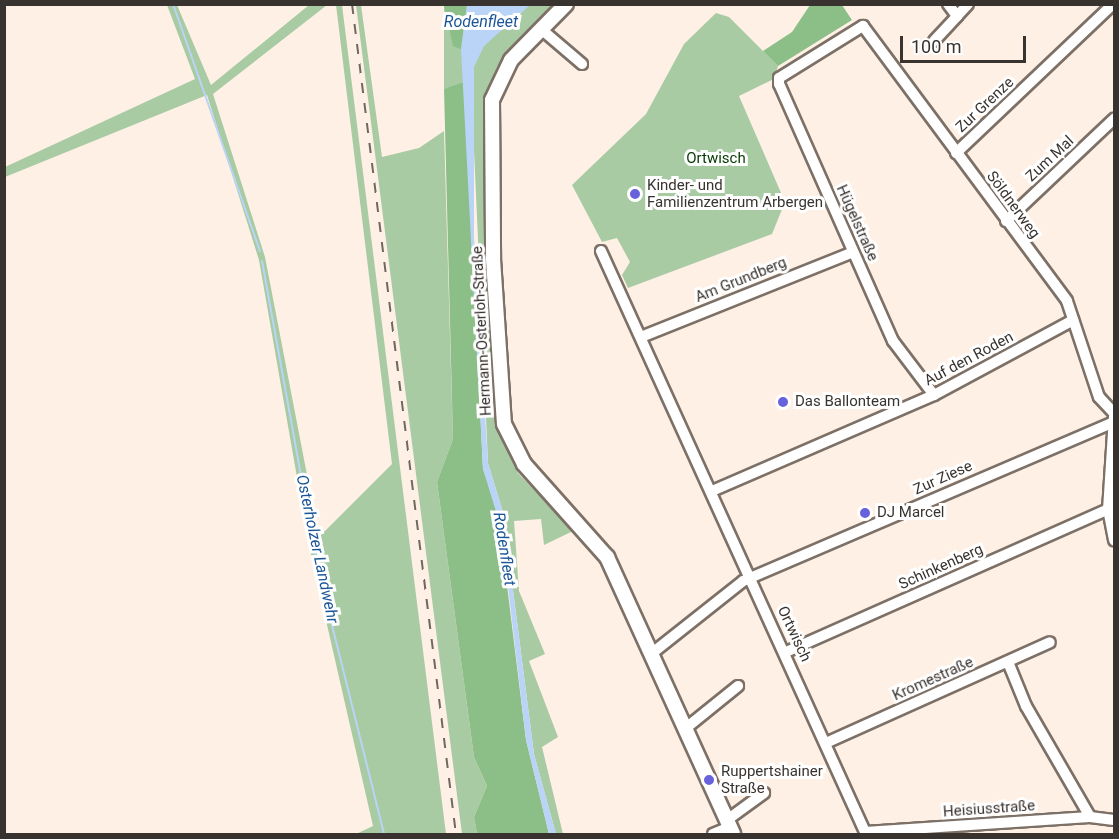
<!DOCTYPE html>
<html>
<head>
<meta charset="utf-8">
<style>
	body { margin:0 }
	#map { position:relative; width:1119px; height:839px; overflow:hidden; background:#fef0e4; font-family:Roboto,sans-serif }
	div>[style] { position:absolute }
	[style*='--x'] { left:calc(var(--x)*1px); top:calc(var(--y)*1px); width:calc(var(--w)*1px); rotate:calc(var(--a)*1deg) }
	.green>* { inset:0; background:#a8cba4 }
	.forest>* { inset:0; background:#8cbe87 }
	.water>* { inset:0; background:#b9d4f7 }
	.stream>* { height:2px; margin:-1px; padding:0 1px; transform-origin:1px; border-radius:1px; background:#b9d4f7 }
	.roads { filter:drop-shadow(2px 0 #7d7066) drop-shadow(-2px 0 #7d7066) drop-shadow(0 2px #7d7066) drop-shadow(0 -2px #7d7066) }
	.street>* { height:10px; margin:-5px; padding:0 5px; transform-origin:5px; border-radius:5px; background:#fff }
	.secondary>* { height:14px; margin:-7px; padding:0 7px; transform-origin:7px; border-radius:7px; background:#fff }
	.rail>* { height:2px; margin-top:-1px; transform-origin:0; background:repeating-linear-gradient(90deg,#6f6760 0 10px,transparent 0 20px) }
	.dots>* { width:16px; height:16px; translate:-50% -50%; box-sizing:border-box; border:3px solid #fff; border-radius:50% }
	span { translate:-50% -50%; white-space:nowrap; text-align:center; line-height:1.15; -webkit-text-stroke:6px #fff; paint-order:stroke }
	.street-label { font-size:15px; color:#39332f }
	.park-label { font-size:15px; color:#043a02 }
	.poi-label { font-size:15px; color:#39332f }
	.left { translate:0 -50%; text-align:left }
	.water-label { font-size:16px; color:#195597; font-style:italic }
	.frame { position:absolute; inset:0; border:6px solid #39332f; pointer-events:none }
	.scale { position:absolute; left:900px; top:36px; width:126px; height:27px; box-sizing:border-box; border:3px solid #39332f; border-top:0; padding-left:8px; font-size:18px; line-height:21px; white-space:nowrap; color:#39332f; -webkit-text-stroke:4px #fff; paint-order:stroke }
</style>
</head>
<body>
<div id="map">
	<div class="green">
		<i style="clip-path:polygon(167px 5px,177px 5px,211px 85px,309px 5px,327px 5px,213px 94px,265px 257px,319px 537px,392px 464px,336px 5px,342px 5px,446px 834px,356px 834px,373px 826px,309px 546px,259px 260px,207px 95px,5px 177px,5px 167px,195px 79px)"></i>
		<i style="clip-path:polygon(356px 5px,361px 5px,382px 157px,419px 148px,444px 131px,453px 439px,437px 482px,474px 757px,487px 786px,474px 817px,477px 834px,462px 834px)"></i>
		<i style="clip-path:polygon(444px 5px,551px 5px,497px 67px,483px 110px,497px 428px,518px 473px,573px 531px,544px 545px,541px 519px,514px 521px,519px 591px,545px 654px,529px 661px,558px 737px,542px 747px,563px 834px,556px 834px,534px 754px,503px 512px,488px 463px,471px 83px,444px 89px)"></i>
		<i style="clip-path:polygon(716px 13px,729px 17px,778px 66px,774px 79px,739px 96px,785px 202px,772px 234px,628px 288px,622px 275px,630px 262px,617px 238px,602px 242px,572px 185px,646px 114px,684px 44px)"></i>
	</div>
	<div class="forest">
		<i style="clip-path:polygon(444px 5px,467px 5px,461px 49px,453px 46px)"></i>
		<i style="clip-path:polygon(810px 5px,842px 5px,852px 20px,778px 66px,763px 51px,792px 32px)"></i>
		<i style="clip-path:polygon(464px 82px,483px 469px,498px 512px,526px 740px,549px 834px,477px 834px,474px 817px,487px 786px,474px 757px,437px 482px,453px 439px,444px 89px)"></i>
	</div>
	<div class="water">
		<i style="clip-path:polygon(467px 4px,530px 5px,484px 46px,474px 67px,474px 236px,488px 463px,503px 512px,534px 754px,556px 834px,549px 834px,526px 740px,501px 528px,483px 469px,461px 49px)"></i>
	</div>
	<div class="stream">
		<i style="--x:173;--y:4;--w:262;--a:70.6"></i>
		<i style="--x:262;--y:261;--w:313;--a:79.7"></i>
		<i style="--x:318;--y:569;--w:273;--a:76"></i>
	</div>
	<div class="roads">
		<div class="street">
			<i style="--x:957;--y:16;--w:16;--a:-47"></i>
			<i style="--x:541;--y:29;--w:54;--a:40.5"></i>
			<i style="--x:934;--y:41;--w:34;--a:-47"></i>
			<i style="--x:957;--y:16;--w:15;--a:-127"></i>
			<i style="--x:956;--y:153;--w:216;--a:-43.5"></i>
			<i style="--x:1006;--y:221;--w:149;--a:-43.4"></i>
			<i style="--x:601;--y:251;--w:640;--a:65.56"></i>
			<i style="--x:641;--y:337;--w:228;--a:-21.8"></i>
			<i style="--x:934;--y:395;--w:68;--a:-127.2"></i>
			<i style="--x:893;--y:341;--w:281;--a:-113.9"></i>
			<i style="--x:779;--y:84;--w:6;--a:-90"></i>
			<i style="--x:779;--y:78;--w:99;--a:-31.8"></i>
			<i style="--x:863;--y:26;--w:342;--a:53.4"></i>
			<i style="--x:1067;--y:301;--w:101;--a:71.6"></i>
			<i style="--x:1099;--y:397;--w:22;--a:47"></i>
			<i style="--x:1114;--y:417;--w:92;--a:93.7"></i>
			<i style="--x:1108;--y:509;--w:32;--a:79"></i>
			<i style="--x:712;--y:491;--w:242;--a:-23.4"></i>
			<i style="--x:934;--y:395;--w:158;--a:-28.3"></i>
			<i style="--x:786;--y:652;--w:352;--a:-23.9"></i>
			<i style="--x:651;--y:654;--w:117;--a:-38.4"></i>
			<i style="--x:743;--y:581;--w:404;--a:-23.2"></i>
			<i style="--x:1008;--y:662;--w:48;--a:67.8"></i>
			<i style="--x:1026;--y:706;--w:128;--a:60"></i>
			<i style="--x:686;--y:728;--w:67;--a:-38.9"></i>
			<i style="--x:828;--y:742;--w:243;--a:-24.2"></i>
			<i style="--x:727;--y:820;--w:46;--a:-36.1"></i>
			<i style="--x:865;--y:832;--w:225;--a:-3.8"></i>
			<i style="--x:1090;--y:817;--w:24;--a:7"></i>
			<i style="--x:713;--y:834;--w:18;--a:-22"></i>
		</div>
		<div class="secondary">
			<i style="--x:566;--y:4;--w:78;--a:134.5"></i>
			<i style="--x:511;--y:60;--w:44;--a:115.4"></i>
			<i style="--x:492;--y:100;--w:159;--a:89.6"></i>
			<i style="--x:493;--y:259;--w:165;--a:86.2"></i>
			<i style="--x:504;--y:424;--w:45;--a:63.4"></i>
			<i style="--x:524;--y:464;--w:125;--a:48.3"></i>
			<i style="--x:607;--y:557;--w:304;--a:65.5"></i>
		</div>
	</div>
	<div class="rail">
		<i style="--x:352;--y:4;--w:836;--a:82.86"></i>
	</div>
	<div class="dots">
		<i style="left:635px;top:194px;background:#6762db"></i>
		<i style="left:783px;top:402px;background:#6762db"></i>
		<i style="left:865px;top:513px;background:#6762db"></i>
		<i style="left:709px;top:780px;background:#6762db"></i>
	</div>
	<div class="street-label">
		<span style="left:985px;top:105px;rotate:-43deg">Zur Grenze</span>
		<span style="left:1050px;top:159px;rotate:-43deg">Zum Mal</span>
		<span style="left:1013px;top:205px;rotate:54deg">Söldnerweg</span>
		<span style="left:857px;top:223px;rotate:66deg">Hügelstraße</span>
		<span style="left:741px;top:280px;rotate:-22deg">Am Grundberg</span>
		<span style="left:482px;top:331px;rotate:-93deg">Hermann-Osterloh-Straße</span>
		<span style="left:969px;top:359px;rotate:-28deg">Auf den Roden</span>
		<span style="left:943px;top:478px;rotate:-24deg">Zur Ziese</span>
		<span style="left:941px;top:567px;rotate:-24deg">Schinkenberg</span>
		<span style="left:794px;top:634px;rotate:65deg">Ortwisch</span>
		<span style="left:933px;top:679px;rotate:-24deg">Kromestraße</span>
		<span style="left:989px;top:809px;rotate:-4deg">Heisiusstraße</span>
	</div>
	<div class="park-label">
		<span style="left:716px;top:159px">Ortwisch</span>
	</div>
	<div class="poi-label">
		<span class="left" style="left:647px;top:194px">Kinder- und<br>Familienzentrum Arbergen</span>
		<span class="left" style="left:795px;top:402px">Das Ballonteam</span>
		<span class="left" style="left:877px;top:513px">DJ Marcel</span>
		<span class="left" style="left:721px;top:780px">Ruppertshainer<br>Straße</span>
	</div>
	<div class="water-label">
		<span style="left:481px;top:22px">Rodenfleet</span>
		<span style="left:317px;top:549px;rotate:78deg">Osterholzer Landwehr</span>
		<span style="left:504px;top:549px;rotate:81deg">Rodenfleet</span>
	</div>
	<div class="frame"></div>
	<div class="scale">100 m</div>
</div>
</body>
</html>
